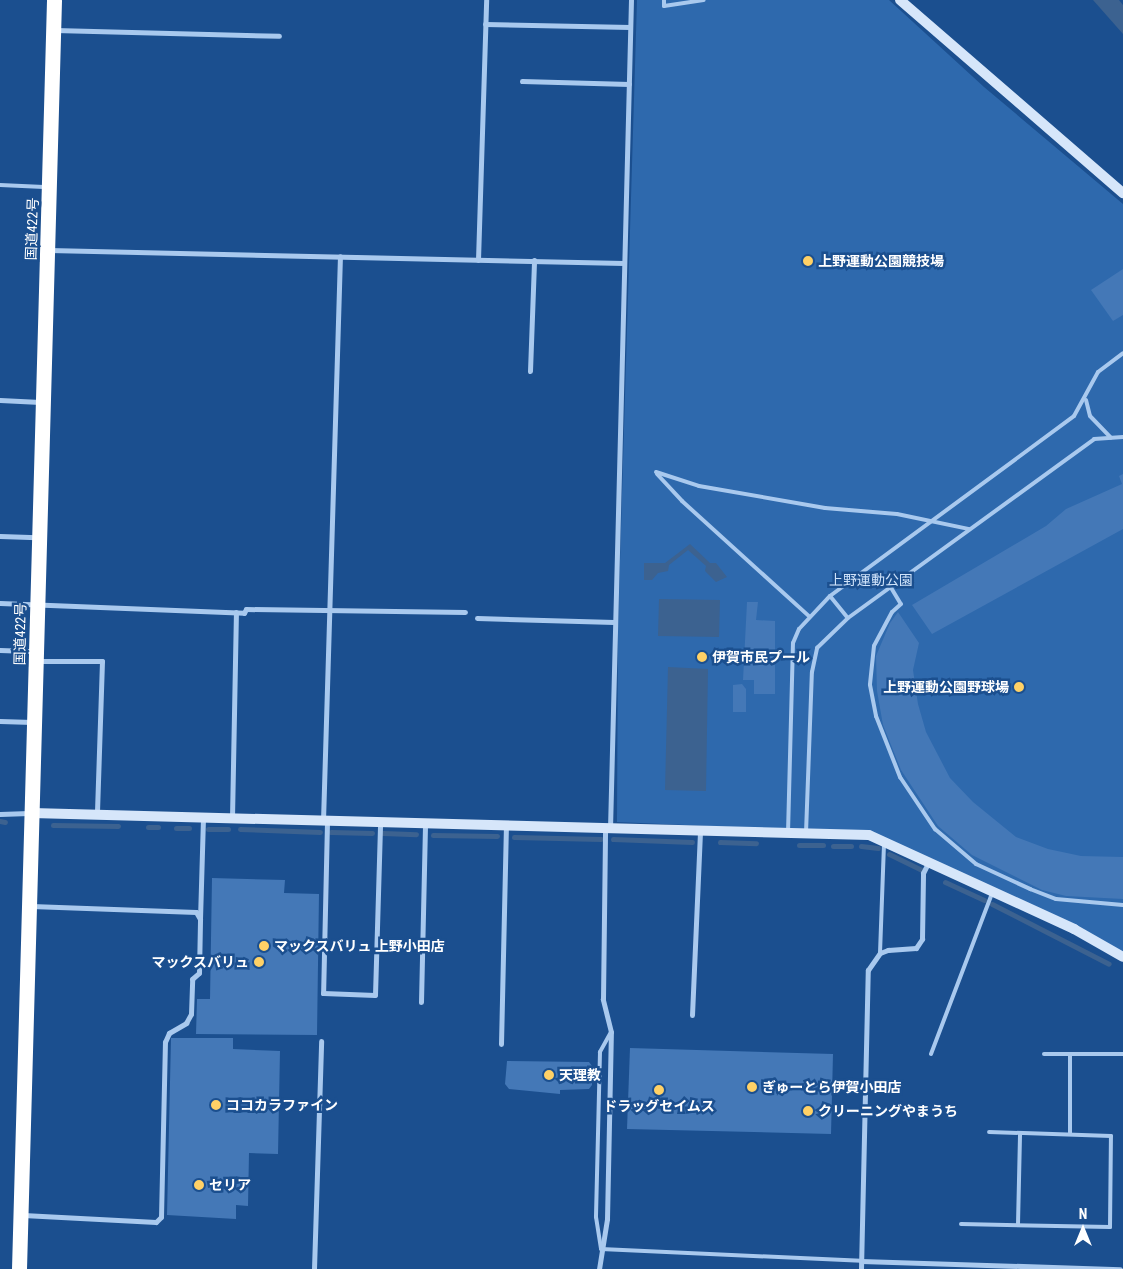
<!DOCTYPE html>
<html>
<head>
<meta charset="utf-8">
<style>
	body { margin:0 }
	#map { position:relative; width:1123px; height:1269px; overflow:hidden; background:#1b4f8f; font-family:"Roboto Condensed","Noto Sans JP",sans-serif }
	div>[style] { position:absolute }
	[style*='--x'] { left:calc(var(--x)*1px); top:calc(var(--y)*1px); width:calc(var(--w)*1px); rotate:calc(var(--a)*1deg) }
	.green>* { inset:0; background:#2e69ad }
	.water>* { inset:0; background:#3c6290 }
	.stream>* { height:5px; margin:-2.5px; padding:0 2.5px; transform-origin:2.5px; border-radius:2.5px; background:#3c6290 }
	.building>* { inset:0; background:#4478b7 }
	.lane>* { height:4px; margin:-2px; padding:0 2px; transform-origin:2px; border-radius:2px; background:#a9c9ee }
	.street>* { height:5px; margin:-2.5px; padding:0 2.5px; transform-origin:2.5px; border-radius:2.5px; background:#a9c9ee }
	.secondary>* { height:10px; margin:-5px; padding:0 5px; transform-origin:5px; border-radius:5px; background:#d6e6fa }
	.highway>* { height:15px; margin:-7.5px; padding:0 7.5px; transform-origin:7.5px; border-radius:7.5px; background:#fff }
	.dots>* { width:14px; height:14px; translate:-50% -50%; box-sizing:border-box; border:2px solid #1b4f8f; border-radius:50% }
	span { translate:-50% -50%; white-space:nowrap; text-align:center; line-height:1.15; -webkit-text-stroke:5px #1b4f8f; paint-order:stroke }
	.street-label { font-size:14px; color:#fff }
	.poi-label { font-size:14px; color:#fff; font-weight:700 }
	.left { translate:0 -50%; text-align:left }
	.right { translate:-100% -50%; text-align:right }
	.park-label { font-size:14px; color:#cfe3fa }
	.north { position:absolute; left:1058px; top:1204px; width:50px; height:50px; -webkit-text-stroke:4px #1b4f8f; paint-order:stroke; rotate:0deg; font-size:14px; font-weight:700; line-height:20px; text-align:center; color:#fff }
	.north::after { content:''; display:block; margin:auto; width:18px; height:22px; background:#fff; clip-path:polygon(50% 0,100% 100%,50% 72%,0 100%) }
</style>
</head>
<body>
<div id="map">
	<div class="green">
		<i style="clip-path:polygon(637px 0,889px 0,984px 87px,1123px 204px,1123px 955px,870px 833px,617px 822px,618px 627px)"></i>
	</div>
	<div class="water">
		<i style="clip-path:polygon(1093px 0,1119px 0,1123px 5px,1123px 34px)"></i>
		<i style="clip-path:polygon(690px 544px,710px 563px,716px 563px,727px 577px,716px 582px,705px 571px,706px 566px,688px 550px,669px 565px,668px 571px,658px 573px,652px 580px,644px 580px,644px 563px,665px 563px)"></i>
		<i style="clip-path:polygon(659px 599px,720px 600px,719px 637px,658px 636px)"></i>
		<i style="clip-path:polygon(668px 667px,708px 669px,706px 791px,665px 790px)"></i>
	</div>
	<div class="stream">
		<i style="--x:0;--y:821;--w:5;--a:11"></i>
		<i style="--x:53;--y:825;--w:65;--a:0.9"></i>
		<i style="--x:148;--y:827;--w:10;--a:0"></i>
		<i style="--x:176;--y:828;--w:13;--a:0"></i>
		<i style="--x:208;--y:829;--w:20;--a:0"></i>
		<i style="--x:240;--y:829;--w:80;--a:2.1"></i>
		<i style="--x:331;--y:832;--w:41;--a:1.4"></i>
		<i style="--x:383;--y:833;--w:33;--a:2"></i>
		<i style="--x:433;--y:835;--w:64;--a:0.9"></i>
		<i style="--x:514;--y:837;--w:87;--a:1.3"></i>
		<i style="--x:613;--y:839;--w:79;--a:2.2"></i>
		<i style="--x:720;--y:842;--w:36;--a:2"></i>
		<i style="--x:799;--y:845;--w:24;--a:0"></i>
		<i style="--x:833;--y:846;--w:18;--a:0"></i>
		<i style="--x:861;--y:846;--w:17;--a:7"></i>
		<i style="--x:889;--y:854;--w:37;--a:26"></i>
		<i style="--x:945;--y:882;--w:43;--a:24.8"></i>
		<i style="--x:992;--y:904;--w:131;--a:27.1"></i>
	</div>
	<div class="building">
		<i style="clip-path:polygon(1123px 269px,1123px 315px,1113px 321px,1091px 290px)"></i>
		<i style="clip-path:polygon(1123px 474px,1123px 529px,932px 634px,912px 605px,1046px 526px,1066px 509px,1122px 484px,1119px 476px)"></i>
		<i style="clip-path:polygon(747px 602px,758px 602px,756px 620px,775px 621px,775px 694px,754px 694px,754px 680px,743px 680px)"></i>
		<i style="clip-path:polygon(898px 612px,919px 643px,913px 670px,918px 704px,926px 732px,950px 778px,973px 802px,1016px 837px,1048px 849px,1081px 856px,1123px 857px,1123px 899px,1066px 896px,1042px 890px,972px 855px,938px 826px,901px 770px,883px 725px,877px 691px,876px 656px,890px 623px)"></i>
		<i style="clip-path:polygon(742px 684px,746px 689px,746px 712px,733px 712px,733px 685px)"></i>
		<i style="clip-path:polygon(212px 878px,285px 880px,284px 893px,319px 894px,317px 1035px,196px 1034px,197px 999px,210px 999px)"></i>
		<i style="clip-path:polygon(171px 1038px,233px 1038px,233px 1049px,280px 1051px,278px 1154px,249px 1153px,248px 1206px,236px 1205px,236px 1219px,167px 1215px)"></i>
		<i style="clip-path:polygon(630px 1048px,833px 1054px,831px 1134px,627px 1129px)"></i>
		<i style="clip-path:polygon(507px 1061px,589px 1062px,592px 1066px,592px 1085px,589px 1089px,560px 1090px,560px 1094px,509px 1089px,505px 1084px)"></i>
	</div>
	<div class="lane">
		<i style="--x:664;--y:0;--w:6;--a:90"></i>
		<i style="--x:664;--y:6;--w:40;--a:-8.5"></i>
		<i style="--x:0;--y:185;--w:44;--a:2.6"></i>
		<i style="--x:1086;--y:400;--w:16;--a:76"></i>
		<i style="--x:1090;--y:416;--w:30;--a:46"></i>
		<i style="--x:656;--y:472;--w:45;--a:18"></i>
		<i style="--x:699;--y:486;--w:128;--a:9.9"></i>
		<i style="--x:825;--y:508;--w:72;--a:4.8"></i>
		<i style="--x:897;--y:514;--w:74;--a:11.8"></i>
		<i style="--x:657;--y:474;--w:37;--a:47"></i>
		<i style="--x:682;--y:501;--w:171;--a:42.2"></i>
		<i style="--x:890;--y:586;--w:21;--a:59"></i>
		<i style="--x:901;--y:604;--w:12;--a:138"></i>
		<i style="--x:892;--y:612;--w:38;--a:118"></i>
		<i style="--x:874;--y:646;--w:39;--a:96"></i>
		<i style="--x:870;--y:685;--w:32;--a:79"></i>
		<i style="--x:876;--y:716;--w:66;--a:68.5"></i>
		<i style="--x:900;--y:777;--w:63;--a:56.1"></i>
		<i style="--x:935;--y:829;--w:54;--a:40.5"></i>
		<i style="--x:976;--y:864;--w:60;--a:24.8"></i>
		<i style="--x:1030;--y:889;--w:28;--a:21"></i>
		<i style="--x:1056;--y:899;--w:67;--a:5.1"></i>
		<i style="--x:830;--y:596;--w:28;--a:51"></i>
		<i style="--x:788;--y:833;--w:190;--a:-88.5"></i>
		<i style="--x:793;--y:643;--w:15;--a:-67"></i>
		<i style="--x:799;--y:629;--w:45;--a:-46.8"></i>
		<i style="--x:830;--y:596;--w:303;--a:-36.4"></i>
		<i style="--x:1074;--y:416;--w:50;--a:-61.4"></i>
		<i style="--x:1098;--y:372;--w:31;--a:-37"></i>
		<i style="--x:806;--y:833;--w:161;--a:-87.9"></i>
		<i style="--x:812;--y:672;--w:25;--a:-78"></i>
		<i style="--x:817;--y:648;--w:43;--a:-44.1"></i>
		<i style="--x:848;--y:618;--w:304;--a:-36"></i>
		<i style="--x:1094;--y:439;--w:29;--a:-4"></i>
		<i style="--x:880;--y:953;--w:110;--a:-87.9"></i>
		<i style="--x:611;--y:1032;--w:23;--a:119"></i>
		<i style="--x:600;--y:1052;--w:165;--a:91.4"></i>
		<i style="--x:596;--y:1217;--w:32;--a:81"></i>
		<i style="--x:601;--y:1249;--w:260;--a:2.6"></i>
		<i style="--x:931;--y:1054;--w:172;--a:-69.2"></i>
		<i style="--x:1044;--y:1054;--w:79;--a:0"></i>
		<i style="--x:1070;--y:1054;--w:80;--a:90"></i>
		<i style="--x:961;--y:1224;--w:149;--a:1.2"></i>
		<i style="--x:1110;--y:1227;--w:91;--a:-89.4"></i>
		<i style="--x:1111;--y:1136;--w:122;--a:-178.1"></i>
		<i style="--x:1018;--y:1224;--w:90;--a:-88.7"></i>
	</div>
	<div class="street">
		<i style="--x:485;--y:24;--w:145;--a:1.2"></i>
		<i style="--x:55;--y:30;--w:224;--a:1.5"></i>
		<i style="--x:522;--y:81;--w:107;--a:1.6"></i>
		<i style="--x:49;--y:250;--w:575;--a:1.3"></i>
		<i style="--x:478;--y:260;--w:260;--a:-88.2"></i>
		<i style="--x:530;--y:371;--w:111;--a:-87.9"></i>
		<i style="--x:0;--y:400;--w:40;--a:2.9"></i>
		<i style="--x:0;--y:536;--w:37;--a:2"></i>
		<i style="--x:0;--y:603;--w:244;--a:2.3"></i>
		<i style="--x:244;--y:613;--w:4;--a:-63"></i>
		<i style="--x:246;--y:609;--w:219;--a:0.8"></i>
		<i style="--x:477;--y:618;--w:137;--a:1.7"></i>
		<i style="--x:0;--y:650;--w:35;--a:2"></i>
		<i style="--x:38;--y:661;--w:64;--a:0"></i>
		<i style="--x:102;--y:661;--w:153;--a:91.9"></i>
		<i style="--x:0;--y:721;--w:32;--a:2"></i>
		<i style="--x:0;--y:814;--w:29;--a:-2"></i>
		<i style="--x:232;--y:818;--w:206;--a:-88.9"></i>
		<i style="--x:323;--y:821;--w:565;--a:-88.28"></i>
		<i style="--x:327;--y:822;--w:171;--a:91.3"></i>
		<i style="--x:323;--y:993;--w:52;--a:2.2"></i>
		<i style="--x:375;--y:995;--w:172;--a:-88.3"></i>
		<i style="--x:610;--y:829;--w:829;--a:-88.55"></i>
		<i style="--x:200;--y:919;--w:102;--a:-88.3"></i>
		<i style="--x:421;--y:1002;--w:178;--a:-88.7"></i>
		<i style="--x:692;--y:1015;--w:183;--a:-87.5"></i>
		<i style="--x:501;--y:1044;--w:218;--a:-88.7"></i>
		<i style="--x:23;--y:1215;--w:133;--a:3"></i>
		<i style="--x:156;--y:1222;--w:7;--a:-45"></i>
		<i style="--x:161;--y:1217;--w:175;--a:-88.7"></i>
		<i style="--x:165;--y:1042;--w:10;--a:-66"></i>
		<i style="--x:169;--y:1033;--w:20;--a:-30"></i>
		<i style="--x:186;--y:1023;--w:10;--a:-61"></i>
		<i style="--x:191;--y:1014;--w:35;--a:-88"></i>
		<i style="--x:192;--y:979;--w:9;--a:-41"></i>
		<i style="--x:199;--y:973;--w:54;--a:-88.9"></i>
		<i style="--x:200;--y:919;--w:8;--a:-120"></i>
		<i style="--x:196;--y:912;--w:165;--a:-177.9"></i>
		<i style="--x:861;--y:1261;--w:259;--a:1.8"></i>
		<i style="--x:314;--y:1269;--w:228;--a:-88.2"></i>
		<i style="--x:599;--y:1269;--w:51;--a:-80.9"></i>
		<i style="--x:607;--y:1219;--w:187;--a:-88.8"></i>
		<i style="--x:611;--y:1032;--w:34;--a:-104"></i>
		<i style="--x:603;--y:999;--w:169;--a:-89.3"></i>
		<i style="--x:861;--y:1269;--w:299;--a:-88.7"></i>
		<i style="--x:868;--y:970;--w:21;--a:-55"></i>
		<i style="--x:880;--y:953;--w:9;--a:-21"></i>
		<i style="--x:888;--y:950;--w:28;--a:-4"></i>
		<i style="--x:916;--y:948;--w:11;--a:-56"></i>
		<i style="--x:922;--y:939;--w:66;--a:-89.1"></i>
		<i style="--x:923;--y:873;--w:11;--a:-63"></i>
	</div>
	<div class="secondary">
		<i style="--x:900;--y:0;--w:295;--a:40.9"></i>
		<i style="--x:32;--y:813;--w:837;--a:1.51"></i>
		<i style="--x:869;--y:835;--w:226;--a:24.6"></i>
		<i style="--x:1074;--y:929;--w:56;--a:29.7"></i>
	</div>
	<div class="highway">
		<i style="--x:19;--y:1269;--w:1269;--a:-88.42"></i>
	</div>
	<div class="dots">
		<i style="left:808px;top:261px;background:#ffd166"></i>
		<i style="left:702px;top:657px;background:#ffd166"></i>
		<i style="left:1019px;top:687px;background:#ffd166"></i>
		<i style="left:264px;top:946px;background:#ffd166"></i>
		<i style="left:259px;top:962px;background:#ffd166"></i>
		<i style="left:549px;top:1075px;background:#ffd166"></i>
		<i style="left:752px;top:1087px;background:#ffd166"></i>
		<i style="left:659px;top:1090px;background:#ffd166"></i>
		<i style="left:216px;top:1105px;background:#ffd166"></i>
		<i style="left:808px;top:1111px;background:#ffd166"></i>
		<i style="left:199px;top:1185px;background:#ffd166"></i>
	</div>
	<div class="street-label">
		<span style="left:32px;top:229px;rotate:-88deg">国道422号</span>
		<span style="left:20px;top:634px;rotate:-89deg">国道422号</span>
	</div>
	<div class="poi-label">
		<span class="left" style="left:818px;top:261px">上野運動公園競技場</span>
		<span class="left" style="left:712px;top:657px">伊賀市民プール</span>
		<span class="right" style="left:1009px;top:687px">上野運動公園野球場</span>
		<span class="left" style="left:274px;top:946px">マックスバリュ 上野小田店</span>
		<span class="right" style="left:249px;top:962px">マックスバリュ</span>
		<span class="left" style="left:559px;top:1075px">天理教</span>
		<span class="left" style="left:762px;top:1087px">ぎゅーとら伊賀小田店</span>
		<span class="left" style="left:226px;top:1105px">ココカラファイン</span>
		<span style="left:659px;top:1106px">ドラッグセイムス</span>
		<span class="left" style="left:818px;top:1111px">クリーニングやまうち</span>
		<span class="left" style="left:209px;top:1185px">セリア</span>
	</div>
	<div class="park-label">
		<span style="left:871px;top:580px">上野運動公園</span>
	</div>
	<div class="north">N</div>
</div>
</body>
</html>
